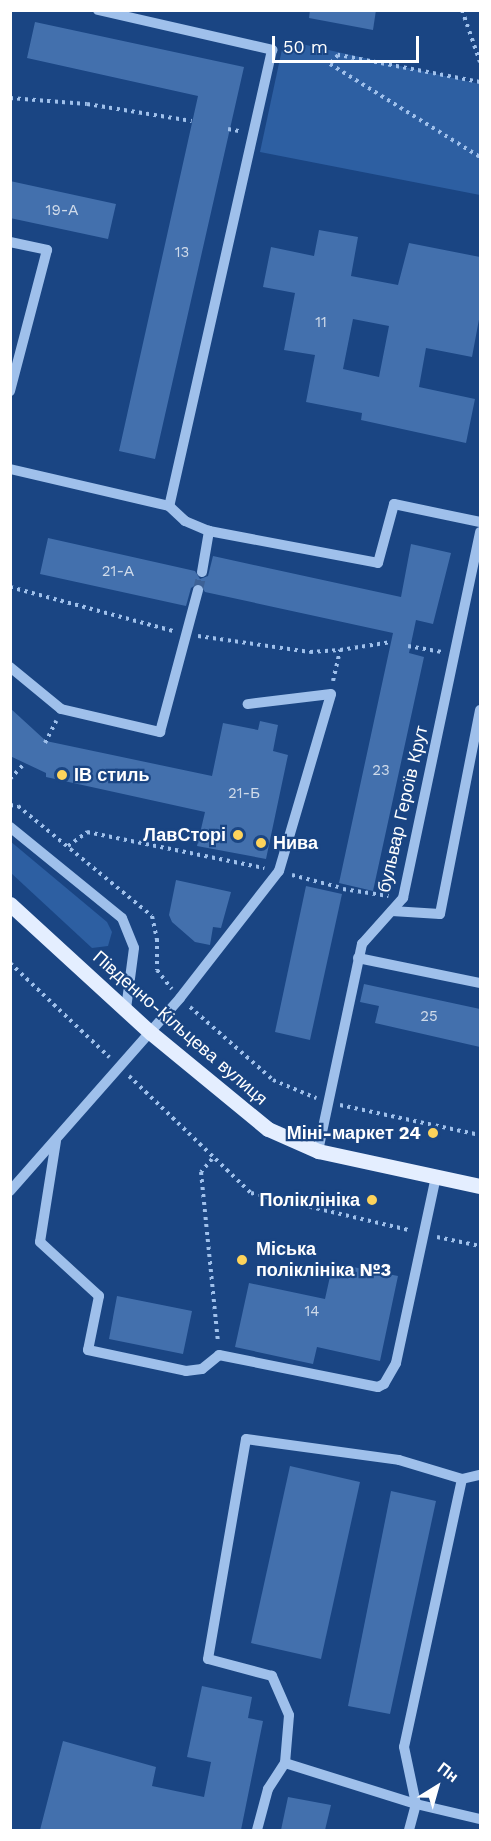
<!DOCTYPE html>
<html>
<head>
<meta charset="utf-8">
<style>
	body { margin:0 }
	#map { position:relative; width:491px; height:1841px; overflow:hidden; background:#1a4583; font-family:"Work Sans",sans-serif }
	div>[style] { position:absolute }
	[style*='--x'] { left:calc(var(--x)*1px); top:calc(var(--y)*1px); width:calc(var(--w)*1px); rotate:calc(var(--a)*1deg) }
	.green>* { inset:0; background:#2d5fa2 }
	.building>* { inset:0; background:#4370ad }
	.minor-tunnel>* { height:10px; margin-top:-5px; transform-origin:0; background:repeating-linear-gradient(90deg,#3c6196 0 10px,transparent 0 15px) }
	.path>* { height:4px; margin-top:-2px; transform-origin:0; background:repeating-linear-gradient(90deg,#9fc0eb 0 3px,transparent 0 7.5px) }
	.minor>* { height:10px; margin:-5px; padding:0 5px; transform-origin:5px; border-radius:5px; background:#9fc0eb }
	.major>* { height:15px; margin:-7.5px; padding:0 7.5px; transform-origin:7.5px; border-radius:7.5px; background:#e4eeff }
	.dots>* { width:16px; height:16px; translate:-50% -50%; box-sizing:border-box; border:3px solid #1a4583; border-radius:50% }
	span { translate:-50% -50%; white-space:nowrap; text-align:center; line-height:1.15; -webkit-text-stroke:4.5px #1a4583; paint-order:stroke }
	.number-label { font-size:15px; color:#d0dbea }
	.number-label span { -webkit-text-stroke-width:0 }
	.poi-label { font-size:18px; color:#fff; font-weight:700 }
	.left { translate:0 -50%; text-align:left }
	.right { translate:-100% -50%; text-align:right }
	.street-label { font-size:18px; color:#fff }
	.frame { position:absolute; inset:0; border:12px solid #fff; pointer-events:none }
	.north { position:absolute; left:407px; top:1757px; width:60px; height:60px; -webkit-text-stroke:4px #1a4583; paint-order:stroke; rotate:37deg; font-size:16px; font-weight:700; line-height:24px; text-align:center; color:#fff }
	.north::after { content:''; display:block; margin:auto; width:21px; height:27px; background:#fff; clip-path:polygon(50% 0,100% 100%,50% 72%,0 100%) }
	.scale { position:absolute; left:272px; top:36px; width:147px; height:27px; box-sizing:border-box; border:3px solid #fff; border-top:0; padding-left:8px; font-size:18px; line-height:21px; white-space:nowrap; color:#fff; -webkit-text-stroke:4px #1a4583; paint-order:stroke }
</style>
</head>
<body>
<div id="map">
	<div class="green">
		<i style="clip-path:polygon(284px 40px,480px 84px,480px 195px,260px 152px)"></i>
		<i style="clip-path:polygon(10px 841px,107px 922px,112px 932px,108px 946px,92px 948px,11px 873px)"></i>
	</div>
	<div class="building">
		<i style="clip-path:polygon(310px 10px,376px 10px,373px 30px,309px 18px)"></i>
		<i style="clip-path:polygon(35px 22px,244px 67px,155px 459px,119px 451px,198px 96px,27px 58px)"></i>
		<i style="clip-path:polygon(10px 181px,116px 204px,108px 239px,10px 218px)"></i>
		<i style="clip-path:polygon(evenodd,319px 230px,358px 237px,351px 276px,398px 285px,409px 243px,480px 257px,480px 314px,472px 357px,426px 348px,419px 387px,475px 399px,466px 443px,361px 420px,362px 413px,306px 402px,315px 355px,284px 350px,295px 293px,263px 287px,271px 247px,314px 256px,319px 230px,353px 319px,389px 326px,379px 377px,343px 369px,353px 319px)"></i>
		<i style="clip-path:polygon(48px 538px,195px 571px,200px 579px,208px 576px,213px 556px,401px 597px,411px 544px,451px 553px,433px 624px,416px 620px,409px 653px,424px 657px,373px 891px,339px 883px,393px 633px,205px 592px,199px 583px,191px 588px,186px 606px,40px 574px)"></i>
		<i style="clip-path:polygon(10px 708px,46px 741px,212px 776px,223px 723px,258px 730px,260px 721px,278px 725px,273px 751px,288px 755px,266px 859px,197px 846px,205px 812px,46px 777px,46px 773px,10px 756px)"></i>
		<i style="clip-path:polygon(176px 880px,231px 892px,221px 928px,213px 927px,210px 945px,195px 942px,172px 922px,169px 915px)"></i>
		<i style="clip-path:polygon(306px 886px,342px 894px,310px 1040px,275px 1032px)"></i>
		<i style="clip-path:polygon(364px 984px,480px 1009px,480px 1047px,375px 1023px,379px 1006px,360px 1002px)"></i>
		<i style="clip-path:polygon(333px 1263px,398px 1276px,380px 1361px,317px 1347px,313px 1364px,235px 1347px,249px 1283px,325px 1299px)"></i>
		<i style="clip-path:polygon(117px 1296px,192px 1311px,183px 1354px,109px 1339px)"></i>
		<i style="clip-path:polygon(290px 1466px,360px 1482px,321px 1659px,251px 1643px)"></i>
		<i style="clip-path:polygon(391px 1491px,436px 1501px,390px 1714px,348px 1706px)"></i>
		<i style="clip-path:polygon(202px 1686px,252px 1697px,248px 1718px,263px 1721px,241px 1830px,40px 1830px,63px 1741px,156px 1767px,152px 1786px,204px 1797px,211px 1762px,187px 1757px)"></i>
		<i style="clip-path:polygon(288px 1797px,331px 1805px,325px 1830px,281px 1830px)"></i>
	</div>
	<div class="minor-tunnel">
		<i style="--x:198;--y:590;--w:18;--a:-77"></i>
	</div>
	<div class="path">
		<i style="--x:462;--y:10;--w:55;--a:70.9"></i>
		<i style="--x:480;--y:82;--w:145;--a:-169.2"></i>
		<i style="--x:338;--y:55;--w:12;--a:132"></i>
		<i style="--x:330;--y:64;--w:176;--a:31.8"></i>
		<i style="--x:10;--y:98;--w:77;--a:4.5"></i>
		<i style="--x:87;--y:104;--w:106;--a:9.2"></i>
		<i style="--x:228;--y:129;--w:11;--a:10"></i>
		<i style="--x:10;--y:587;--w:169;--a:15.1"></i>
		<i style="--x:198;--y:636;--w:113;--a:8.1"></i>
		<i style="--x:310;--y:652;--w:30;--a:-4"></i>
		<i style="--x:408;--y:646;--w:36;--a:10"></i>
		<i style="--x:333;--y:681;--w:32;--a:-77"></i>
		<i style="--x:340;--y:650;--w:52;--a:-8.9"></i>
		<i style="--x:45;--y:743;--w:25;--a:-63"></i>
		<i style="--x:10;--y:779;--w:22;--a:-47"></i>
		<i style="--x:10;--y:805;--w:8;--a:7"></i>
		<i style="--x:18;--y:806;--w:173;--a:39.4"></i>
		<i style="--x:152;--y:916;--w:24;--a:78"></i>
		<i style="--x:157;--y:939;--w:31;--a:90"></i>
		<i style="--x:157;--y:970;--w:24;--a:52"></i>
		<i style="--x:68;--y:846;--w:24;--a:-36"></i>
		<i style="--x:87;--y:832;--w:181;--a:11.5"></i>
		<i style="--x:292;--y:875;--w:48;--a:14.6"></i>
		<i style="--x:343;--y:889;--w:46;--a:8.8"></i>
		<i style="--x:10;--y:963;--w:137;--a:43.5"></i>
		<i style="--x:190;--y:1007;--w:111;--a:41.3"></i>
		<i style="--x:273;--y:1080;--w:47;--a:22.7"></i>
		<i style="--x:129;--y:1076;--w:169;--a:43.8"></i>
		<i style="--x:251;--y:1193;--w:162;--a:13.2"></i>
		<i style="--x:340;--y:1105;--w:143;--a:12.1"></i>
		<i style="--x:212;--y:1159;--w:17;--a:130"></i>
		<i style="--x:201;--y:1172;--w:171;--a:84.3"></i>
		<i style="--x:437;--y:1237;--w:44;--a:11.8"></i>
	</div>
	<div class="minor">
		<i style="--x:98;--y:10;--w:179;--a:12.9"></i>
		<i style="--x:272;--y:50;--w:467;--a:102.7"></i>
		<i style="--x:10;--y:242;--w:38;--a:12"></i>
		<i style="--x:47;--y:250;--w:146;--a:104.7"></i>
		<i style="--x:10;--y:469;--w:163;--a:13.1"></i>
		<i style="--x:169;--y:506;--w:22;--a:43"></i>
		<i style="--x:185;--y:521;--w:26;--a:23"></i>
		<i style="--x:209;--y:531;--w:172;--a:10.7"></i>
		<i style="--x:378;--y:563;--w:61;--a:-74.8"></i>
		<i style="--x:394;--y:504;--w:88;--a:11.8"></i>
		<i style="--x:202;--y:572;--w:42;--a:-80.3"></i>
		<i style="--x:10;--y:667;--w:66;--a:39.5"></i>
		<i style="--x:61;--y:709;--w:102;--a:13.1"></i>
		<i style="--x:160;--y:732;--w:147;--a:-75"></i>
		<i style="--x:10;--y:827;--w:144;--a:39.1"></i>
		<i style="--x:122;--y:918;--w:32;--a:68"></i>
		<i style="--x:134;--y:948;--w:62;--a:97.5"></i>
		<i style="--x:392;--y:911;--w:48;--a:3.6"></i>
		<i style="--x:440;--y:914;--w:208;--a:-78.9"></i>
		<i style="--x:358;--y:958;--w:125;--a:11.6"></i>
		<i style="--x:56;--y:1141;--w:102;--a:99"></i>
		<i style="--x:40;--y:1242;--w:80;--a:42.5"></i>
		<i style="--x:99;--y:1296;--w:55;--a:101.5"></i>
		<i style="--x:88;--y:1350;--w:100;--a:12.1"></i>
		<i style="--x:186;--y:1371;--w:16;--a:-7"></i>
		<i style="--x:202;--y:1369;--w:22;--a:-39"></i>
		<i style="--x:219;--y:1355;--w:162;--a:11.4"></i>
		<i style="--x:378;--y:1387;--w:7;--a:-27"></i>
		<i style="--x:384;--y:1384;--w:24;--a:-60"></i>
		<i style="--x:396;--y:1363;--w:191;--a:-77.9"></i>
		<i style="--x:318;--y:1151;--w:212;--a:-78"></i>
		<i style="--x:362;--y:944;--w:62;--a:-48.3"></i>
		<i style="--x:403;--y:898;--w:374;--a:-78.1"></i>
		<i style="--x:10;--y:1191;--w:257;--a:-48.6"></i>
		<i style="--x:180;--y:998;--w:161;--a:-52.1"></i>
		<i style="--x:279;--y:871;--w:184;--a:-73.6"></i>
		<i style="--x:331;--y:694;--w:84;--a:173.1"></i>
		<i style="--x:462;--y:1479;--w:18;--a:-13"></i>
		<i style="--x:285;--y:1763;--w:137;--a:17.4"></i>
		<i style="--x:416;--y:1804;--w:66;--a:13.2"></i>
		<i style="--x:257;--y:1830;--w:42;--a:-75"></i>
		<i style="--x:268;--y:1789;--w:31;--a:-57"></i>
		<i style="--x:285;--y:1763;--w:48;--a:-85.2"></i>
		<i style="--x:289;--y:1715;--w:43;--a:-113.6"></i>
		<i style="--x:272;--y:1676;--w:66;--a:-165.1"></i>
		<i style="--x:208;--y:1659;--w:223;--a:-80.2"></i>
		<i style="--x:246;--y:1439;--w:154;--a:7.8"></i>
		<i style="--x:399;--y:1460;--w:66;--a:16.8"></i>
		<i style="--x:462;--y:1479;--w:274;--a:102.2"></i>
		<i style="--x:404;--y:1747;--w:58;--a:78.1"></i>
		<i style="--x:416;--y:1804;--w:27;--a:105"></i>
	</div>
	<div class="major">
		<i style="--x:10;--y:904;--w:191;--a:42.5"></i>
		<i style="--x:151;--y:1033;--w:151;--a:39.4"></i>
		<i style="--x:268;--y:1129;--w:55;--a:23.7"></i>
		<i style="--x:318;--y:1151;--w:166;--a:12.2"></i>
	</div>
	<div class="dots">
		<i style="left:62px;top:775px;background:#fdd35b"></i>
		<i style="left:238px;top:835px;background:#fdd35b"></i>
		<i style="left:261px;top:843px;background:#fdd35b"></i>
		<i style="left:433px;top:1133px;background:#fdd35b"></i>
		<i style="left:372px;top:1200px;background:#fdd35b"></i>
		<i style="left:242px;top:1260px;background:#fdd35b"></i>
	</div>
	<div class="number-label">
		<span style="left:62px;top:211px">19-А</span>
		<span style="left:182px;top:253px">13</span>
		<span style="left:321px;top:323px">11</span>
		<span style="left:118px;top:572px">21-А</span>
		<span style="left:381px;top:771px">23</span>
		<span style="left:244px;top:794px">21-Б</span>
		<span style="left:429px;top:1017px">25</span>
		<span style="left:312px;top:1312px">14</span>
	</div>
	<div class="poi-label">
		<span class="left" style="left:74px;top:775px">ІВ стиль</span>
		<span class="right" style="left:226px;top:835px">ЛавСторі</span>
		<span class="left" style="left:273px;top:843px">Нива</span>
		<span class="right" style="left:421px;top:1133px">Міні-маркет 24</span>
		<span class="right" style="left:360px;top:1200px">Поліклініка</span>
		<span class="left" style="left:256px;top:1260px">Міська<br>поліклініка №3</span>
	</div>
	<div class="street-label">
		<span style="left:403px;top:809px;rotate:-77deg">бульвар Героїв Крут</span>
		<span style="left:180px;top:1028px;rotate:41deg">Південно-Кільцева вулиця</span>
	</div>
	<div class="frame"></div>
	<div class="north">Пн</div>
	<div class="scale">50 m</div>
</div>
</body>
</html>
